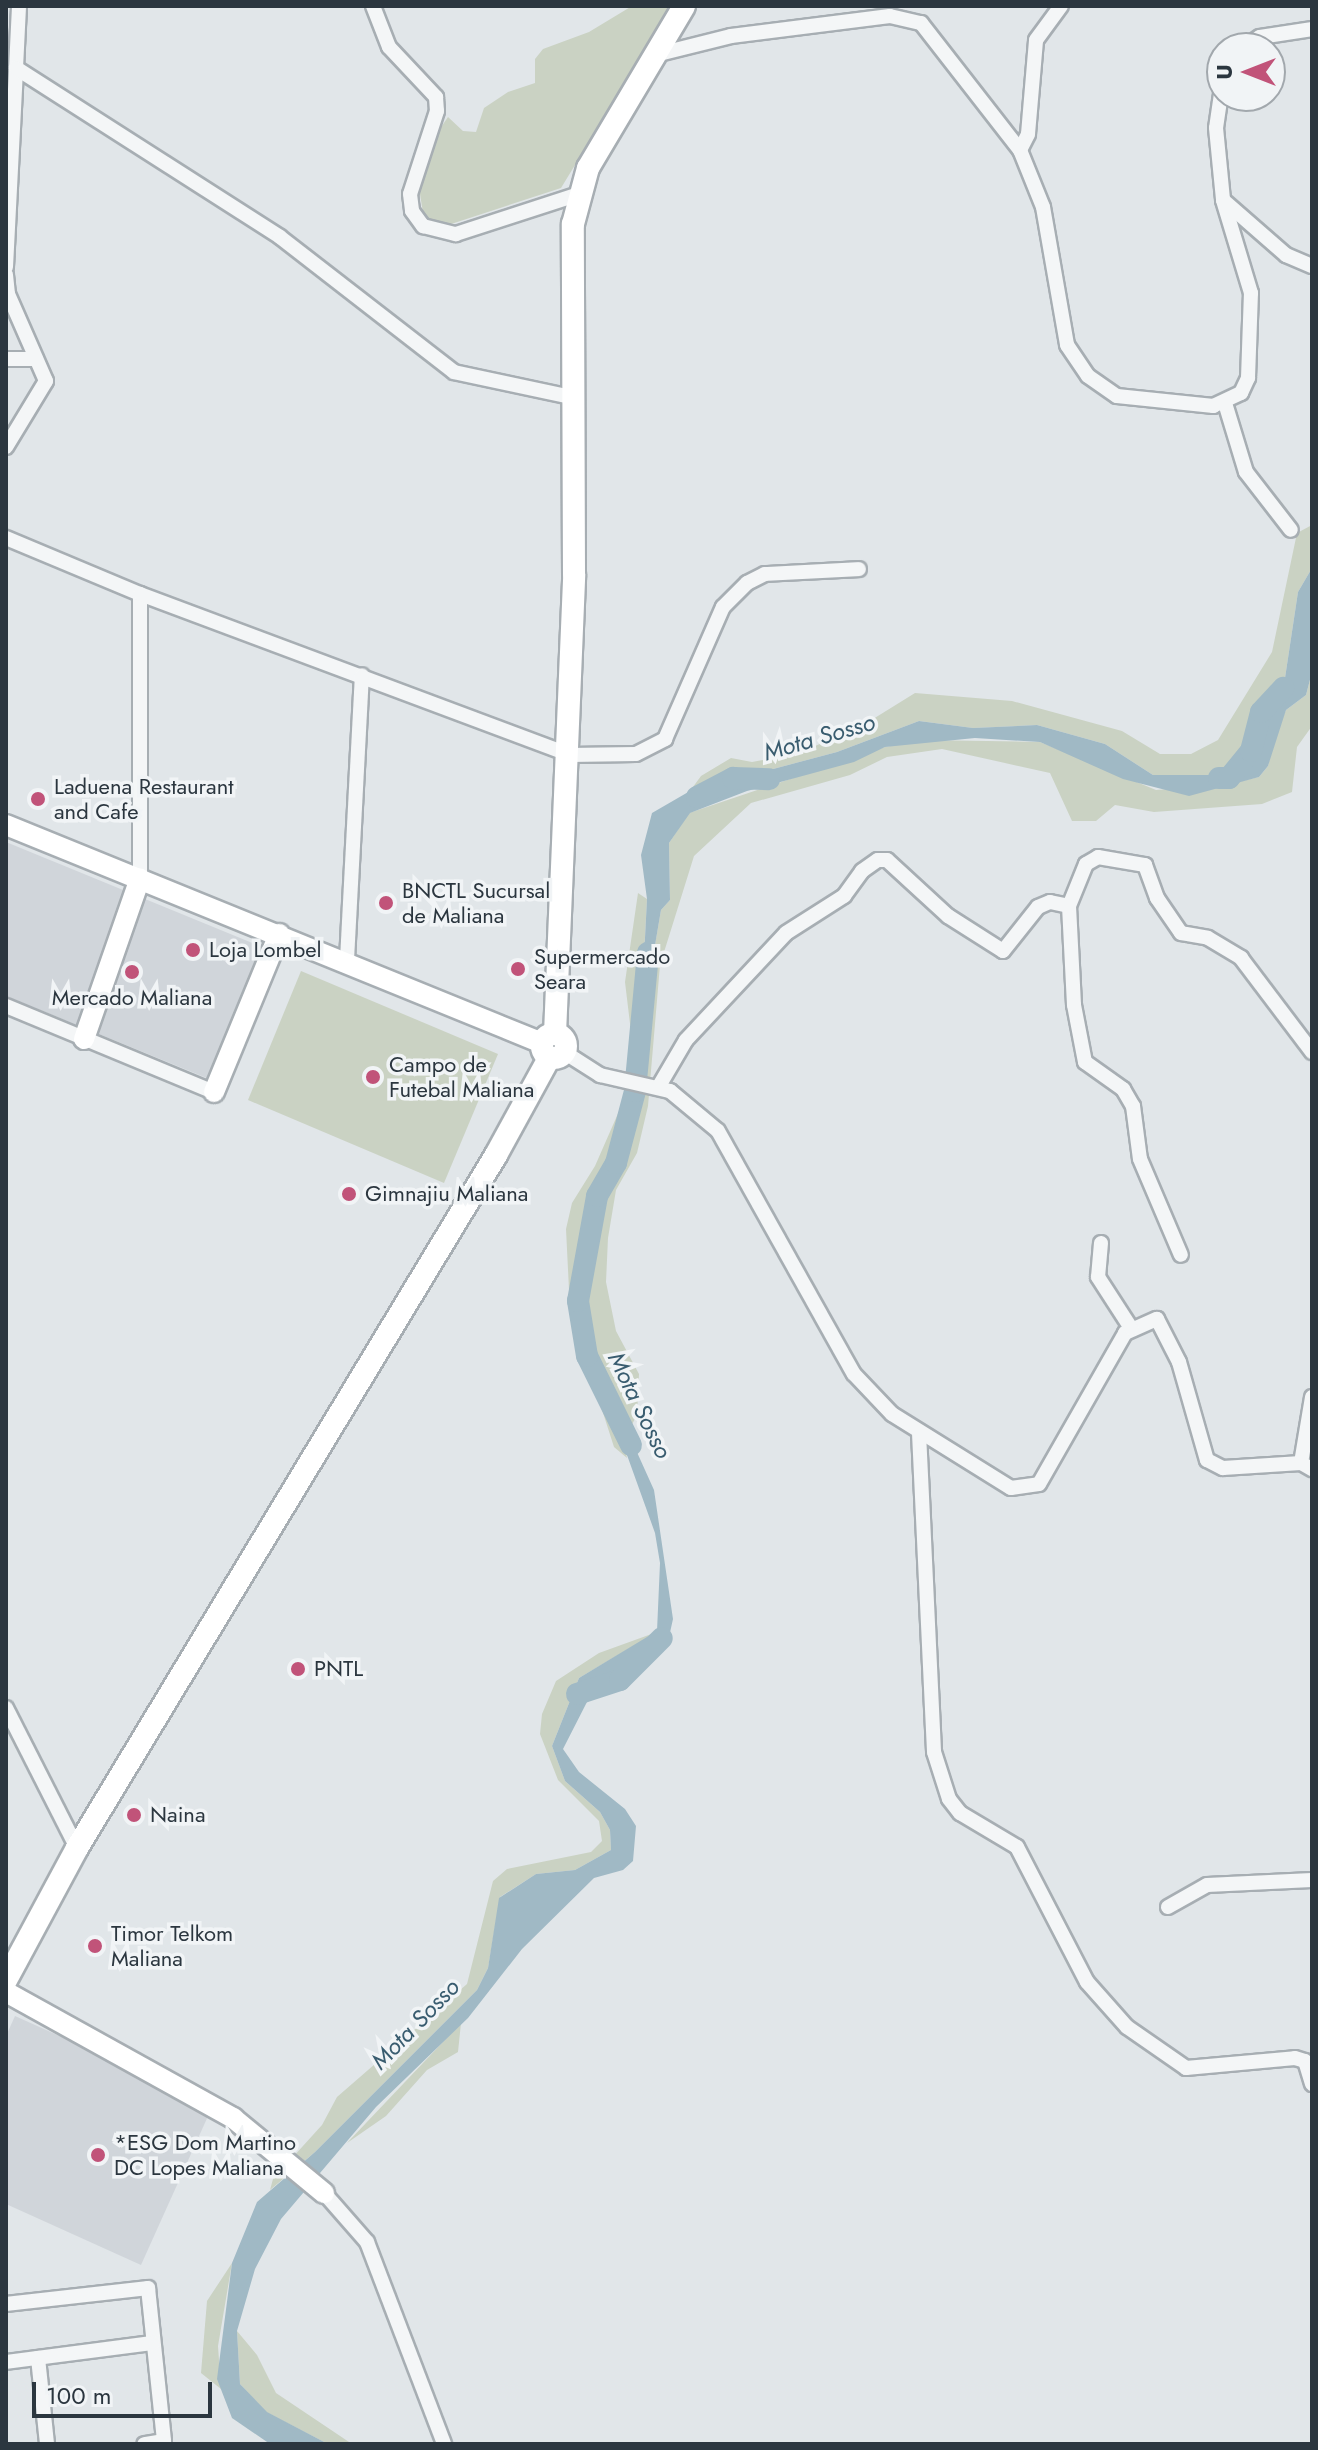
<!DOCTYPE html>
<html>
<head>
<meta charset="utf-8">
<style>
	body { margin:0 }
	#map { position:relative; width:1318px; height:2450px; overflow:hidden; background:#e1e6e9; font-family:Jost,sans-serif }
	div>[style] { position:absolute }
	[style*='--x'] { left:calc(var(--x)*1px); top:calc(var(--y)*1px); width:calc(var(--w)*1px); rotate:calc(var(--a)*1deg) }
	.built>* { inset:0; background:#d0d5da }
	.green>* { inset:0; background:#cad2c3 }
	.water>* { inset:0; background:#a0b9c5 }
	.river>* { height:22px; margin:-11px; padding:0 11px; transform-origin:11px; border-radius:11px; background:#a0b9c5 }
	.roads { filter:drop-shadow(2px 0 #a7aeb3) drop-shadow(-2px 0 #a7aeb3) drop-shadow(0 2px #a7aeb3) drop-shadow(0 -2px #a7aeb3) }
	.street>* { height:14px; margin:-7px; padding:0 7px; transform-origin:7px; border-radius:7px; background:#f4f6f7 }
	.secondary>* { height:20px; margin:-10px; padding:0 10px; transform-origin:10px; border-radius:10px; background:#fff }
	.primary>* { height:22px; margin:-11px; padding:0 11px; transform-origin:11px; border-radius:11px; background:#fff }
	.primary>.ring { margin:-11px; padding:0; box-sizing:content-box; background:none; border:22px solid #fff; border-radius:50% }
	.dots>* { width:22px; height:22px; translate:-50% -50%; box-sizing:border-box; border:4px solid #f1f4f6; border-radius:50% }
	span { translate:-50% -50%; white-space:nowrap; text-align:center; line-height:1.15; -webkit-text-stroke:7px #f1f4f6; paint-order:stroke }
	.poi-label { font-size:22px; color:#2b363f }
	.left { translate:0 -50%; text-align:left }
	.water-label { font-size:24px; color:#395c6f; font-style:italic }
	.frame { position:absolute; inset:0; border:8px solid #2b363f; pointer-events:none }
	.north { position:absolute; left:1206px; top:32px; width:80px; height:80px; box-sizing:border-box; background:#f1f4f6; border:2px solid #a2a8ad; border-radius:50%; rotate:270deg; font-size:22px; font-weight:700; line-height:32px; text-align:center; color:#2b363f }
	.north::after { content:''; display:block; margin:auto; width:28px; height:36px; background:#c15379; clip-path:polygon(50% 0,100% 100%,50% 72%,0 100%) }
	.scale { position:absolute; left:32px; top:2382px; width:180px; height:36px; box-sizing:border-box; border:4px solid #2b363f; border-top:0; padding-left:10px; font-size:24px; line-height:28px; white-space:nowrap; color:#2b363f; -webkit-text-stroke:6px #f1f4f6; paint-order:stroke }
</style>
</head>
<body>
<div id="map">
	<div class="built">
		<i style="clip-path:polygon(6px 842px,267px 949px,214px 1081px,6px 996px)"></i>
		<i style="clip-path:polygon(15px 2016px,213px 2105px,141px 2265px,6px 2204px,6px 2036px)"></i>
	</div>
	<div class="green">
		<i style="clip-path:polygon(632px 6px,672px 6px,561px 188px,442px 227px,424px 219px,419px 188px,431px 142px,448px 117px,463px 131px,476px 132px,484px 108px,508px 92px,535px 83px,535px 59px,543px 49px,589px 32px)"></i>
		<i style="clip-path:polygon(1312px 525px,1312px 568px,1298px 592px,1285px 678px,1266px 698px,1262px 734px,1251px 758px,1214px 775px,1153px 775px,1105px 744px,1037px 725px,973px 728px,919px 721px,837px 752px,690px 791px,701px 776px,731px 758px,752px 762px,797px 754px,865px 724px,915px 693px,1012px 701px,1122px 731px,1160px 754px,1191px 754px,1218px 740px,1272px 652px,1297px 533px)"></i>
		<i style="clip-path:polygon(1312px 672px,1312px 726px,1297px 747px,1292px 792px,1262px 804px,1154px 812px,1115px 805px,1096px 821px,1072px 821px,1050px 773px,942px 749px,887px 757px,850px 775px,751px 803px,694px 856px,660px 965px,648px 1106px,637px 1153px,616px 1190px,608px 1238px,606px 1282px,616px 1331px,639px 1374px,637px 1415px,629px 1430px,615px 1402px,627px 1458px,614px 1447px,570px 1310px,566px 1229px,572px 1203px,595px 1166px,627px 1093px,631px 1032px,625px 982px,638px 893px,647px 899px,643px 975px,648px 985px,661px 910px,670px 900px,669px 843px,689px 813px,885px 747px,924px 740px,1040px 742px,1156px 790px,1229px 784px,1259px 777px,1268px 766px,1275px 735px,1286px 710px,1306px 695px)"></i>
		<i style="clip-path:polygon(301px 971px,498px 1054px,444px 1183px,248px 1100px)"></i>
		<i style="clip-path:polygon(657px 1632px,579px 1678px,552px 1746px,565px 1781px,600px 1812px,610px 1830px,611px 1850px,575px 1870px,536px 1874px,500px 1897px,488px 1968px,477px 1990px,315px 2152px,270px 2190px,273px 2179px,322px 2125px,337px 2097px,467px 1984px,493px 1881px,507px 1869px,591px 1852px,602px 1841px,599px 1821px,558px 1780px,540px 1734px,542px 1714px,556px 1681px,599px 1653px)"></i>
		<i style="clip-path:polygon(461px 2023px,458px 2052px,427px 2070px,386px 2116px,347px 2143px)"></i>
		<i style="clip-path:polygon(232px 2263px,218px 2346px,221px 2389px,201px 2373px,207px 2301px)"></i>
		<i style="clip-path:polygon(237px 2331px,257px 2355px,276px 2393px,352px 2444px,328px 2444px,266px 2412px,240px 2384px)"></i>
	</div>
	<div class="water">
		<i style="clip-path:polygon(1312px 568px,1312px 672px,1306px 695px,1286px 710px,1268px 766px,1259px 777px,1189px 796px,1123px 779px,1040px 742px,975px 738px,885px 747px,854px 762px,747px 791px,690px 813px,669px 843px,670px 900px,661px 910px,648px 986px,643px 976px,647px 899px,641px 855px,652px 813px,690px 791px,837px 752px,919px 721px,973px 728px,1037px 725px,1105px 744px,1153px 775px,1214px 775px,1251px 757px,1262px 734px,1266px 698px,1285px 678px,1298px 592px)"></i>
		<i style="clip-path:polygon(613px 1399px,654px 1490px,673px 1619px,669px 1637px,657px 1652px,634px 1662px,588px 1700px,563px 1749px,579px 1772px,625px 1809px,636px 1826px,633px 1861px,623px 1870px,594px 1878px,522px 1949px,468px 2018px,376px 2107px,281px 2219px,255px 2269px,237px 2331px,240px 2384px,267px 2412px,328px 2444px,270px 2444px,232px 2418px,217px 2379px,232px 2263px,257px 2202px,315px 2152px,477px 1990px,488px 1968px,499px 1898px,536px 1874px,575px 1870px,611px 1850px,610px 1830px,600px 1812px,565px 1781px,552px 1746px,579px 1678px,657px 1631px,660px 1563px,655px 1533px,618px 1430px)"></i>
	</div>
	<div class="river">
		<i style="--x:1219;--y:778;--w:10;--a:0"></i>
		<i style="--x:1229;--y:778;--w:35;--a:-51"></i>
		<i style="--x:1251;--y:751;--w:40;--a:-75.6"></i>
		<i style="--x:1261;--y:712;--w:33;--a:-47"></i>
		<i style="--x:697;--y:797;--w:41;--a:-27.8"></i>
		<i style="--x:733;--y:778;--w:36;--a:2"></i>
		<i style="--x:631;--y:1445;--w:99;--a:-116.3"></i>
		<i style="--x:587;--y:1356;--w:56;--a:-99.3"></i>
		<i style="--x:578;--y:1301;--w:107;--a:-79.7"></i>
		<i style="--x:597;--y:1196;--w:38;--a:-60"></i>
		<i style="--x:616;--y:1163;--w:74;--a:-75.2"></i>
		<i style="--x:635;--y:1091;--w:139;--a:-84.6"></i>
		<i style="--x:577;--y:1694;--w:45;--a:-18"></i>
		<i style="--x:620;--y:1680;--w:59;--a:-45"></i>
	</div>
	<div class="roads">
		<div class="street">
			<i style="--x:373;--y:6;--w:44;--a:68.7"></i>
			<i style="--x:389;--y:47;--w:69;--a:46.8"></i>
			<i style="--x:436;--y:97;--w:14;--a:86"></i>
			<i style="--x:437;--y:111;--w:87;--a:108"></i>
			<i style="--x:410;--y:194;--w:17;--a:83"></i>
			<i style="--x:412;--y:211;--w:19;--a:54"></i>
			<i style="--x:423;--y:226;--w:34;--a:14"></i>
			<i style="--x:456;--y:234;--w:129;--a:-18"></i>
			<i style="--x:1244;--y:48;--w:19;--a:-35"></i>
			<i style="--x:1260;--y:37;--w:53;--a:-8.7"></i>
			<i style="--x:655;--y:55;--w:78;--a:-14"></i>
			<i style="--x:731;--y:36;--w:160;--a:-7.2"></i>
			<i style="--x:890;--y:16;--w:32;--a:13"></i>
			<i style="--x:921;--y:23;--w:161;--a:52.1"></i>
			<i style="--x:1020;--y:150;--w:61;--a:68"></i>
			<i style="--x:1043;--y:207;--w:140;--a:80.1"></i>
			<i style="--x:1067;--y:345;--w:37;--a:56"></i>
			<i style="--x:1088;--y:376;--w:35;--a:35"></i>
			<i style="--x:1117;--y:396;--w:97;--a:5.9"></i>
			<i style="--x:1213;--y:406;--w:31;--a:-25"></i>
			<i style="--x:1241;--y:393;--w:17;--a:-65"></i>
			<i style="--x:1248;--y:378;--w:85;--a:-88"></i>
			<i style="--x:1251;--y:293;--w:97;--a:-106.8"></i>
			<i style="--x:1223;--y:200;--w:84;--a:41.1"></i>
			<i style="--x:1286;--y:255;--w:28;--a:23"></i>
			<i style="--x:16;--y:68;--w:62;--a:-87.2"></i>
			<i style="--x:1222;--y:87;--w:41;--a:98.3"></i>
			<i style="--x:1216;--y:128;--w:72;--a:84.4"></i>
			<i style="--x:1020;--y:150;--w:18;--a:-63"></i>
			<i style="--x:1028;--y:134;--w:94;--a:-85.1"></i>
			<i style="--x:1036;--y:40;--w:42;--a:-53.7"></i>
			<i style="--x:6;--y:267;--w:199;--a:-87.1"></i>
			<i style="--x:16;--y:68;--w:313;--a:32.6"></i>
			<i style="--x:280;--y:237;--w:220;--a:37.8"></i>
			<i style="--x:454;--y:372;--w:124;--a:12.1"></i>
			<i style="--x:6;--y:275;--w:19;--a:84"></i>
			<i style="--x:8;--y:294;--w:95;--a:66.4"></i>
			<i style="--x:46;--y:381;--w:77;--a:121.2"></i>
			<i style="--x:6;--y:359;--w:30;--a:0"></i>
			<i style="--x:1225;--y:403;--w:72;--a:73.1"></i>
			<i style="--x:1246;--y:472;--w:73;--a:52.2"></i>
			<i style="--x:6;--y:538;--w:145;--a:22.7"></i>
			<i style="--x:140;--y:594;--w:284;--a:90"></i>
			<i style="--x:140;--y:594;--w:459;--a:20.5"></i>
			<i style="--x:570;--y:755;--w:66;--a:-0.9"></i>
			<i style="--x:636;--y:754;--w:33;--a:-27"></i>
			<i style="--x:665;--y:739;--w:144;--a:-66.3"></i>
			<i style="--x:723;--y:607;--w:34;--a:-45"></i>
			<i style="--x:747;--y:583;--w:20;--a:-27"></i>
			<i style="--x:765;--y:574;--w:94;--a:-3"></i>
			<i style="--x:1069;--y:906;--w:99;--a:87.1"></i>
			<i style="--x:1074;--y:1005;--w:58;--a:79.1"></i>
			<i style="--x:1085;--y:1062;--w:47;--a:35.4"></i>
			<i style="--x:1123;--y:1089;--w:20;--a:60"></i>
			<i style="--x:1133;--y:1106;--w:53;--a:82.5"></i>
			<i style="--x:1140;--y:1159;--w:104;--a:66.9"></i>
			<i style="--x:347;--y:960;--w:285;--a:-87"></i>
			<i style="--x:6;--y:1006;--w:225;--a:22.5"></i>
			<i style="--x:564;--y:1052;--w:43;--a:32.6"></i>
			<i style="--x:600;--y:1075;--w:72;--a:12.9"></i>
			<i style="--x:670;--y:1091;--w:62;--a:39.8"></i>
			<i style="--x:718;--y:1131;--w:278;--a:60.8"></i>
			<i style="--x:854;--y:1374;--w:55;--a:46.5"></i>
			<i style="--x:892;--y:1414;--w:140;--a:31.9"></i>
			<i style="--x:1011;--y:1488;--w:28;--a:-8"></i>
			<i style="--x:1039;--y:1484;--w:174;--a:-60.3"></i>
			<i style="--x:1125;--y:1333;--w:35;--a:-24"></i>
			<i style="--x:1157;--y:1319;--w:48;--a:62.9"></i>
			<i style="--x:1179;--y:1362;--w:102;--a:74.1"></i>
			<i style="--x:1207;--y:1460;--w:18;--a:27"></i>
			<i style="--x:1223;--y:1468;--w:78;--a:-3.7"></i>
			<i style="--x:1301;--y:1463;--w:13;--a:29"></i>
			<i style="--x:659;--y:1086;--w:53;--a:-59.6"></i>
			<i style="--x:686;--y:1040;--w:146;--a:-46.9"></i>
			<i style="--x:786;--y:933;--w:69;--a:-32.5"></i>
			<i style="--x:844;--y:896;--w:31;--a:-54"></i>
			<i style="--x:862;--y:871;--w:19;--a:-35"></i>
			<i style="--x:878;--y:860;--w:9;--a:0"></i>
			<i style="--x:887;--y:860;--w:83;--a:42.6"></i>
			<i style="--x:948;--y:916;--w:65;--a:32.5"></i>
			<i style="--x:1003;--y:951;--w:56;--a:-51.5"></i>
			<i style="--x:1038;--y:907;--w:13;--a:-23"></i>
			<i style="--x:1050;--y:902;--w:19;--a:12"></i>
			<i style="--x:1069;--y:906;--w:45;--a:-68"></i>
			<i style="--x:1086;--y:864;--w:14;--a:-30"></i>
			<i style="--x:1098;--y:857;--w:48;--a:9.7"></i>
			<i style="--x:1145;--y:865;--w:35;--a:70"></i>
			<i style="--x:1157;--y:898;--w:42;--a:55.6"></i>
			<i style="--x:1181;--y:933;--w:27;--a:10"></i>
			<i style="--x:1208;--y:938;--w:39;--a:31"></i>
			<i style="--x:1241;--y:958;--w:118;--a:52.9"></i>
			<i style="--x:1101;--y:1243;--w:34;--a:95"></i>
			<i style="--x:1098;--y:1277;--w:61;--a:57.1"></i>
			<i style="--x:919;--y:1433;--w:319;--a:87.3"></i>
			<i style="--x:934;--y:1752;--w:49;--a:72.3"></i>
			<i style="--x:949;--y:1799;--w:18;--a:52"></i>
			<i style="--x:960;--y:1813;--w:66;--a:30.8"></i>
			<i style="--x:1017;--y:1847;--w:152;--a:62.6"></i>
			<i style="--x:1087;--y:1982;--w:60;--a:48.4"></i>
			<i style="--x:1127;--y:2027;--w:72;--a:34.8"></i>
			<i style="--x:1186;--y:2068;--w:109;--a:-5.2"></i>
			<i style="--x:1295;--y:2058;--w:10;--a:17"></i>
			<i style="--x:1305;--y:2061;--w:24;--a:73"></i>
			<i style="--x:1301;--y:1463;--w:67;--a:-80.5"></i>
			<i style="--x:6;--y:1708;--w:157;--a:63.1"></i>
			<i style="--x:1168;--y:1907;--w:45;--a:-29.4"></i>
			<i style="--x:1207;--y:1885;--w:105;--a:-2.7"></i>
			<i style="--x:324;--y:2193;--w:65;--a:48.7"></i>
			<i style="--x:367;--y:2242;--w:216;--a:69.1"></i>
			<i style="--x:6;--y:2304;--w:143;--a:-6.4"></i>
			<i style="--x:148;--y:2288;--w:154;--a:84"></i>
			<i style="--x:164;--y:2441;--w:20;--a:171"></i>
			<i style="--x:38;--y:2358;--w:86;--a:84"></i>
			<i style="--x:6;--y:2362;--w:148;--a:-7.4"></i>
		</div>
		<div class="secondary">
			<i style="--x:6;--y:825;--w:579;--a:22.13"></i>
			<i style="--x:84;--y:1039;--w:170;--a:-70.8"></i>
			<i style="--x:214;--y:1092;--w:171;--a:-67.6"></i>
			<i style="--x:6;--y:1992;--w:260;--a:29"></i>
			<i style="--x:233;--y:2118;--w:118;--a:39.5"></i>
		</div>
		<div class="primary">
			<i style="--x:555;--y:1034;--w:460;--a:-87.6"></i>
			<i style="--x:574;--y:574;--w:350;--a:-90.2"></i>
			<i style="--x:573;--y:224;--w:58;--a:-75"></i>
			<i style="--x:588;--y:168;--w:188;--a:-59.3"></i>
			<i class="ring" style="left:542px;top:1034px;width:2px;height:2px"></i>
			<i style="--x:6;--y:1980;--w:150;--a:-61.7"></i>
			<i style="--x:77;--y:1848;--w:810;--a:-58.84"></i>
			<i style="--x:496;--y:1155;--w:111;--a:-61.3"></i>
		</div>
	</div>
	<div class="dots">
		<i style="left:38px;top:799px;background:#c15379"></i>
		<i style="left:386px;top:903px;background:#c15379"></i>
		<i style="left:193px;top:950px;background:#c15379"></i>
		<i style="left:518px;top:969px;background:#c15379"></i>
		<i style="left:132px;top:972px;background:#c15379"></i>
		<i style="left:373px;top:1077px;background:#c15379"></i>
		<i style="left:349px;top:1194px;background:#c15379"></i>
		<i style="left:298px;top:1669px;background:#c15379"></i>
		<i style="left:134px;top:1815px;background:#c15379"></i>
		<i style="left:95px;top:1946px;background:#c15379"></i>
		<i style="left:98px;top:2155px;background:#c15379"></i>
	</div>
	<div class="poi-label">
		<span class="left" style="left:54px;top:799px">Laduena Restaurant<br>and Cafe</span>
		<span class="left" style="left:402px;top:903px">BNCTL Sucursal<br>de Maliana</span>
		<span class="left" style="left:209px;top:950px">Loja Lombel</span>
		<span class="left" style="left:534px;top:969px">Supermercado<br>Seara</span>
		<span style="left:132px;top:998px">Mercado Maliana</span>
		<span class="left" style="left:389px;top:1077px">Campo de<br>Futebal Maliana</span>
		<span class="left" style="left:365px;top:1194px">Gimnajiu Maliana</span>
		<span class="left" style="left:314px;top:1669px">PNTL</span>
		<span class="left" style="left:150px;top:1815px">Naina</span>
		<span class="left" style="left:111px;top:1946px">Timor Telkom<br>Maliana</span>
		<span class="left" style="left:114px;top:2155px">*ESG Dom Martino<br>DC Lopes Maliana</span>
	</div>
	<div class="water-label">
		<span style="left:819px;top:737px;rotate:-16deg">Mota Sosso</span>
		<span style="left:640px;top:1405px;rotate:64deg">Mota Sosso</span>
		<span style="left:415px;top:2024px;rotate:-46deg">Mota Sosso</span>
	</div>
	<div class="frame"></div>
	<div class="north">U</div>
	<div class="scale">100 m</div>
</div>
</body>
</html>
